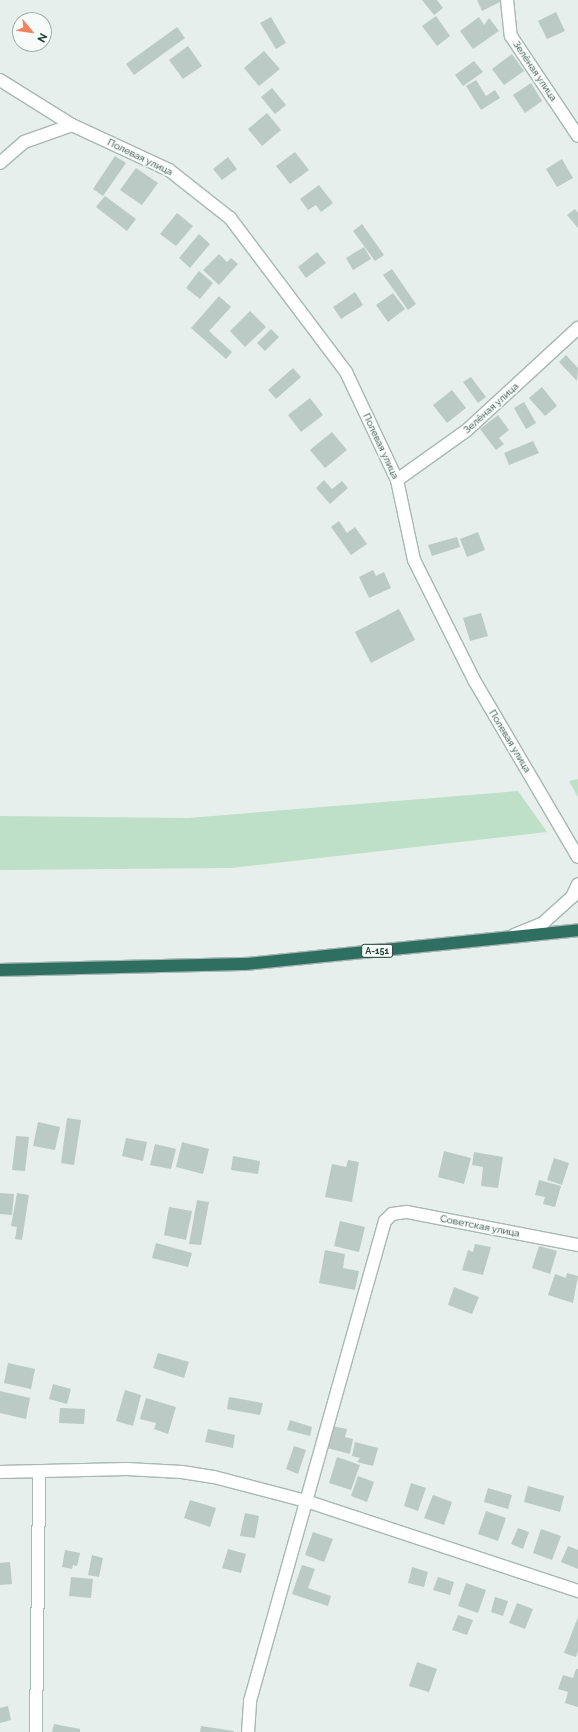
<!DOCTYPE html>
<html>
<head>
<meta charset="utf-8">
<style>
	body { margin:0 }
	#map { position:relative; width:578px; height:1732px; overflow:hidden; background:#e6efeb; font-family:Raleway,sans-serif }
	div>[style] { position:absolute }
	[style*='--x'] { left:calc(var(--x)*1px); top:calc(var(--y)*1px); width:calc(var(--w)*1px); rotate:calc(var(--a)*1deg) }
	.green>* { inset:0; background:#bfe0c8 }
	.building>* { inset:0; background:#bbcac4 }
	.roads { filter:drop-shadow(1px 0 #a8b8b2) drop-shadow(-1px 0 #a8b8b2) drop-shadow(0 1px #a8b8b2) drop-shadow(0 -1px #a8b8b2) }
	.street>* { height:12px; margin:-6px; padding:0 6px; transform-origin:6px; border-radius:6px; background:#fff }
	.secondary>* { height:12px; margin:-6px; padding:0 6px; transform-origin:6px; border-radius:6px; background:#fff }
	.highway>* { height:12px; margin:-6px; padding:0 6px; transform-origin:6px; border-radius:6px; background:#2f6f62 }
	span { translate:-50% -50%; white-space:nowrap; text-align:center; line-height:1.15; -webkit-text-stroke:3px #f7fbf9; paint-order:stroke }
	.shield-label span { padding:1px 3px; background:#f7fbf9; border:1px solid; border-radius:3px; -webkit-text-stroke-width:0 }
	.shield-label { font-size:9px; color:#24423a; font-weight:700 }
	.street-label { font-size:10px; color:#24423a }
	.north { position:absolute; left:12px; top:12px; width:40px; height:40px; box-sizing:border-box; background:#f7fbf9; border:1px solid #a3b1ad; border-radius:50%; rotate:119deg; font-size:11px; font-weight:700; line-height:16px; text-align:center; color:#24423a }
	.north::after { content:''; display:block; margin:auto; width:14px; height:18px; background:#f4845f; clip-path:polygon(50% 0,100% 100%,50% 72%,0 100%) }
</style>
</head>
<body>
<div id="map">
	<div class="green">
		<i style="clip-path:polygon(578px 779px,578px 797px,569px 781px)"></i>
		<i style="clip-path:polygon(518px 791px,547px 832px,231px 868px,0 870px,0 816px,188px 818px)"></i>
	</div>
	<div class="building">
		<i style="clip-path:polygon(422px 0,437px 0,443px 8px,434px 15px)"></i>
		<i style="clip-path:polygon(477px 0,501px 0,502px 1px,482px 11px)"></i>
		<i style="clip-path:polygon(556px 12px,565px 31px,547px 39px,538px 21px)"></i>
		<i style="clip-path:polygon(436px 16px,450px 36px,437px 46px,422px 26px)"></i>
		<i style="clip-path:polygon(271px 17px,286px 43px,276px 49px,260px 23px)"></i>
		<i style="clip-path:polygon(479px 17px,484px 25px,489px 18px,499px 31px,473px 49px,460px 31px)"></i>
		<i style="clip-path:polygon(177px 27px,185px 38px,134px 75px,126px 64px)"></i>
		<i style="clip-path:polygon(188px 46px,202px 66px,183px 79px,169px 60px)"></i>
		<i style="clip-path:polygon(264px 51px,280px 69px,259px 86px,244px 68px)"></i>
		<i style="clip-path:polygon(512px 54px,524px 71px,504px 85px,492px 69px)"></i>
		<i style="clip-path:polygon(474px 61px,483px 72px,463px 86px,455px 75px)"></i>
		<i style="clip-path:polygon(476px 80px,486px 96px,495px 90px,500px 98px,481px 110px,466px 86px)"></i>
		<i style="clip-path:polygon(531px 83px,542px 101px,525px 113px,513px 95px)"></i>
		<i style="clip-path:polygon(272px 88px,286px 105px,275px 114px,261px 97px)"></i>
		<i style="clip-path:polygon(267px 113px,281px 130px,262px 146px,248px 129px)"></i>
		<i style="clip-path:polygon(295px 152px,309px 170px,290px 184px,276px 166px)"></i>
		<i style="clip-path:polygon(115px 156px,126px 163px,103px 196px,93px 189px)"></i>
		<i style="clip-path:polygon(228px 157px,237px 169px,222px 180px,213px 169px)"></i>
		<i style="clip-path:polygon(562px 159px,573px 178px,557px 187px,546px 169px)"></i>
		<i style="clip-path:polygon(136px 168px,158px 183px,142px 205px,120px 190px)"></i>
		<i style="clip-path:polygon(319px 185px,333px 203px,321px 212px,316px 205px,308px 210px,300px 199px)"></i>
		<i style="clip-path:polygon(105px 196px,136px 219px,127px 231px,96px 207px)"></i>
		<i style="clip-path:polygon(575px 209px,578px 213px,578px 228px,567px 215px)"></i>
		<i style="clip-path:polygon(177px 213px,193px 226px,176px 246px,160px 234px)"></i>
		<i style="clip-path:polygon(362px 224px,384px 255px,375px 261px,353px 231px)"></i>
		<i style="clip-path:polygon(199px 234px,210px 244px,190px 268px,179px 258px)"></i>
		<i style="clip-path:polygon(364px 247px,371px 259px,353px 270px,346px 258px)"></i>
		<i style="clip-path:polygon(317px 252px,326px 263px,306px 278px,298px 267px)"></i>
		<i style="clip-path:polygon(219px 254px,227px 262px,231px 258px,238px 264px,219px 285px,203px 270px)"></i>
		<i style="clip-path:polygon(392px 269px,416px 304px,408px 310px,383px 275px)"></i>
		<i style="clip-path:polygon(199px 271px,213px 283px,200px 299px,186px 288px)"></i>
		<i style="clip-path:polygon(355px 292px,363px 305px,341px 319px,333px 307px)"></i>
		<i style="clip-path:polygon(393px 293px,405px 309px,388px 322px,376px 305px)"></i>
		<i style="clip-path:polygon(219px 296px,231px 307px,209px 331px,232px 352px,226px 359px,191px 328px)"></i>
		<i style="clip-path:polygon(250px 311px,266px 327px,245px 347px,230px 331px)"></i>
		<i style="clip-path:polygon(271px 329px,279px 337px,265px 351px,257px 343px)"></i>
		<i style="clip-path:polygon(566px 355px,578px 368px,577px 381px,559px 362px)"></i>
		<i style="clip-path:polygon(293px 368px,301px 377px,276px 399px,268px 390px)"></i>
		<i style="clip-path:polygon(471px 377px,486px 397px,478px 403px,463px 382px)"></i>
		<i style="clip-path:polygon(542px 387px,557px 406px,545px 416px,529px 398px)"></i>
		<i style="clip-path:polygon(452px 390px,466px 408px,447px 423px,433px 405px)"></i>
		<i style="clip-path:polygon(310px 398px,323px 415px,301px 432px,288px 415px)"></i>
		<i style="clip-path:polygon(524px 402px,536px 423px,526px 429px,514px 408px)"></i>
		<i style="clip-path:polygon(498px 415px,509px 430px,499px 438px,504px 444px,496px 450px,480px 429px)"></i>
		<i style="clip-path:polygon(332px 432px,347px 450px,325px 468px,310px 450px)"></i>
		<i style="clip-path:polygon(533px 441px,539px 453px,509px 465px,504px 453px)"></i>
		<i style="clip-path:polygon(324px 480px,332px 489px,342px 481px,348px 488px,330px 504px,316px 488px)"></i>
		<i style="clip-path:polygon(339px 521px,347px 533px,355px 527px,367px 544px,351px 555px,331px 527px)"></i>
		<i style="clip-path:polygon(478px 532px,485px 550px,467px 557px,460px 539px)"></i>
		<i style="clip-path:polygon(457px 537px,460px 547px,432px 556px,428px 545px)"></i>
		<i style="clip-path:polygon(373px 570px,376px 576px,384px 572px,391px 588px,369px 598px,359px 577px)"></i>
		<i style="clip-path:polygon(399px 609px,415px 640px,371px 663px,355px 632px)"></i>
		<i style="clip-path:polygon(481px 613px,488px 636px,470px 641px,463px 618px)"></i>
		<i style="clip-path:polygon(67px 1118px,81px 1120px,74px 1165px,61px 1163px)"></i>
		<i style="clip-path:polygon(38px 1122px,60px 1127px,55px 1150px,33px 1146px)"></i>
		<i style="clip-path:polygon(16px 1136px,29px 1137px,25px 1171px,12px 1170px)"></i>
		<i style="clip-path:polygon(126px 1138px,147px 1142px,143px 1161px,122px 1156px)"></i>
		<i style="clip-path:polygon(182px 1142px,209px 1149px,203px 1174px,176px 1167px)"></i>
		<i style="clip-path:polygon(155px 1144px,176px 1149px,171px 1169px,150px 1165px)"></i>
		<i style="clip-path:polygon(444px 1151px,471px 1158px,464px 1184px,438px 1177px)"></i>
		<i style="clip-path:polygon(474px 1152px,503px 1157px,498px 1188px,481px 1186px,483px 1167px,472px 1165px)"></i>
		<i style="clip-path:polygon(233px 1156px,260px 1161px,258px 1174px,231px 1170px)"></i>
		<i style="clip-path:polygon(554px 1158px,569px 1163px,562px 1185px,547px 1180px)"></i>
		<i style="clip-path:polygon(348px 1160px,359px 1162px,352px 1202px,325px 1197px,332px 1164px,346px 1167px)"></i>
		<i style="clip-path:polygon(539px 1180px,561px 1186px,555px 1207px,543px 1204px,545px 1197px,535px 1195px)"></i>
		<i style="clip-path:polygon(0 1193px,14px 1194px,12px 1215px,0 1214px)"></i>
		<i style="clip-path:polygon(17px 1193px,29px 1195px,22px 1240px,15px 1239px,17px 1227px,11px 1226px)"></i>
		<i style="clip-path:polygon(197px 1200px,209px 1202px,201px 1245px,189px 1244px)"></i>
		<i style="clip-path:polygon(169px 1207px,192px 1211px,186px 1240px,164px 1235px)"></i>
		<i style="clip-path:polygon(340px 1221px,365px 1227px,359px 1252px,334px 1246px)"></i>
		<i style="clip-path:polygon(156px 1243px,192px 1253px,188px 1267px,152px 1258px)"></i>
		<i style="clip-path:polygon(475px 1244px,491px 1247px,483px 1275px,462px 1270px,468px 1250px,473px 1252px)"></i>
		<i style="clip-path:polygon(539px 1246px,557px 1251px,550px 1274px,532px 1268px)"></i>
		<i style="clip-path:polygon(325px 1250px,345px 1254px,343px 1268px,359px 1271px,355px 1290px,319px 1283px)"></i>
		<i style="clip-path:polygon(567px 1273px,578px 1276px,573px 1303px,548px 1295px,555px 1274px,566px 1278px)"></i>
		<i style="clip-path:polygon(454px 1287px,479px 1297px,472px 1314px,448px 1305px)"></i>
		<i style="clip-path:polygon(158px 1353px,189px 1362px,184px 1378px,153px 1368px)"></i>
		<i style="clip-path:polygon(8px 1363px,35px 1369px,31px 1389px,4px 1383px)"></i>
		<i style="clip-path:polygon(53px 1384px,71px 1389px,67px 1404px,49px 1399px)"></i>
		<i style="clip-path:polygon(125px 1390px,141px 1395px,133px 1426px,116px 1421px)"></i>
		<i style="clip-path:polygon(0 1391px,30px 1398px,26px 1419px,0 1413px)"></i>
		<i style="clip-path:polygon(229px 1397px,263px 1403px,260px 1415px,227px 1409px)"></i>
		<i style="clip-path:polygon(146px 1398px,176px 1407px,168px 1434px,154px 1429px,156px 1423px,140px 1419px)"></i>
		<i style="clip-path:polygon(60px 1408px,85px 1409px,84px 1424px,59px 1423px)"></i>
		<i style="clip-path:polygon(290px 1420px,312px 1427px,310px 1436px,287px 1430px)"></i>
		<i style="clip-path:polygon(332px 1426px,347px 1429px,345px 1437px,353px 1439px,350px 1454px,327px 1448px)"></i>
		<i style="clip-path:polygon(208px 1429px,235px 1435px,233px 1448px,205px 1442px)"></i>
		<i style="clip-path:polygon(355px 1442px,378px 1448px,373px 1466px,357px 1462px,360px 1458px,352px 1456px)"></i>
		<i style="clip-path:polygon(294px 1446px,306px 1450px,298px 1474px,286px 1469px)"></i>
		<i style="clip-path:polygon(337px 1457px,360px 1465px,351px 1490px,329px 1483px)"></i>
		<i style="clip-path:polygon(358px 1476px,374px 1482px,367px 1502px,351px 1496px)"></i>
		<i style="clip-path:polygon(411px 1483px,426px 1488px,418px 1511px,404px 1506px)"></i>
		<i style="clip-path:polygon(528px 1486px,564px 1496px,560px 1512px,524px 1502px)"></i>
		<i style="clip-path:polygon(488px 1488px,512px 1495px,508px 1509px,484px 1502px)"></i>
		<i style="clip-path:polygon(433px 1495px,452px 1502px,444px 1525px,424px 1518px)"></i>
		<i style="clip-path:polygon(190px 1500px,216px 1508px,210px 1527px,184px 1518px)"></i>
		<i style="clip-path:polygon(486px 1511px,506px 1518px,498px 1541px,478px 1534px)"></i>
		<i style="clip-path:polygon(245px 1513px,259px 1516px,255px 1538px,240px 1536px)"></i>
		<i style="clip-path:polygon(518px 1528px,529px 1532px,523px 1549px,511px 1544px)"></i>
		<i style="clip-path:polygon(541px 1529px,561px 1536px,552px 1560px,533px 1553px)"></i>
		<i style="clip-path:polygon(313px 1532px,333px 1539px,324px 1562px,305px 1555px)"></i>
		<i style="clip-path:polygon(568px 1546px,578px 1550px,578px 1569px,561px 1562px)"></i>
		<i style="clip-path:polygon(228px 1549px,246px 1554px,241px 1573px,222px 1568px)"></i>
		<i style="clip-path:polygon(65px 1550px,80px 1553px,77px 1566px,73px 1565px,72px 1569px,62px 1567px)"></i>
		<i style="clip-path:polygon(92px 1555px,103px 1558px,99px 1577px,88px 1575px)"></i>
		<i style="clip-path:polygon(10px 1562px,12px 1584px,0 1585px,0 1563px)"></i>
		<i style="clip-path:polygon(302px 1565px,315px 1569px,308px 1588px,331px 1596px,328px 1606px,292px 1594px)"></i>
		<i style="clip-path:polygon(412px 1567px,428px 1572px,424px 1587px,408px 1583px)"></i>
		<i style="clip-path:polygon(71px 1577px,93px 1579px,91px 1598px,69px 1596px)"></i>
		<i style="clip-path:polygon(438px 1577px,454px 1582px,450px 1595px,433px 1590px)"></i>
		<i style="clip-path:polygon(466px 1583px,486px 1590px,478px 1613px,458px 1606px)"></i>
		<i style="clip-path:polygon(495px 1597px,508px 1601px,503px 1616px,491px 1612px)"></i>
		<i style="clip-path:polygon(517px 1603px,533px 1609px,525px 1629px,509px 1623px)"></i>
		<i style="clip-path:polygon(458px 1615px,473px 1620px,467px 1635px,452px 1630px)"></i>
		<i style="clip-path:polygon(578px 1617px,578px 1651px,576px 1657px,564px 1653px)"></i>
		<i style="clip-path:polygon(417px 1662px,437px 1669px,429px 1692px,409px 1686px)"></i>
		<i style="clip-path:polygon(576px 1669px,578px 1669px,578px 1707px,565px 1703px,568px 1692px,558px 1689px,563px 1675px,573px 1678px)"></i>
		<i style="clip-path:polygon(8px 1706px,11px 1720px,0 1723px,0 1708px)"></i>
		<i style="clip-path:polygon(54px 1724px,80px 1729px,80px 1732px,52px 1732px)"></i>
		<i style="clip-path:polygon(201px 1726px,234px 1731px,234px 1732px,200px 1732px)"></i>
	</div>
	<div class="roads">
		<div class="street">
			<i style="--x:507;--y:0;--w:36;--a:84"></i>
			<i style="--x:511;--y:36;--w:120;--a:56.2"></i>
			<i style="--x:0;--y:80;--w:85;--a:32"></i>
			<i style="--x:72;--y:125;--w:107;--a:24.9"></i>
			<i style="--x:169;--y:170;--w:78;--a:38.2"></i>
			<i style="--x:230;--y:218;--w:193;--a:53"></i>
			<i style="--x:346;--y:372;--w:119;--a:64.7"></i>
			<i style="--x:397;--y:480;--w:82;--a:78"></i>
			<i style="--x:414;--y:560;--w:134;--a:63.4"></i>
			<i style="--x:474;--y:680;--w:205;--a:59.6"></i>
			<i style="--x:0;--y:163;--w:32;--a:-41"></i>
			<i style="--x:24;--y:142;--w:51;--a:-19.5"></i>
			<i style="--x:397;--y:480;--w:86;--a:-35.5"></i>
			<i style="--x:467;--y:430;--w:151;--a:-42.6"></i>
			<i style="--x:514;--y:935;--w:31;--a:-22"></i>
			<i style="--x:543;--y:923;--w:39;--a:-42"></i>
			<i style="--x:572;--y:897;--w:14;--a:-65"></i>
			<i style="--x:36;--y:1732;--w:261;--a:-89.3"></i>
			<i style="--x:248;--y:1732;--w:31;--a:-86"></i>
			<i style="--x:250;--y:1701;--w:499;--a:-74.3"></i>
			<i style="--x:385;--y:1221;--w:10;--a:-45"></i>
			<i style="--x:392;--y:1214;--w:15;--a:-8"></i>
			<i style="--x:407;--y:1212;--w:174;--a:10.9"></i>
		</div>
		<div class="secondary">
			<i style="--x:0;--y:1472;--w:127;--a:-1.4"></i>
			<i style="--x:127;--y:1469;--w:55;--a:3.1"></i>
			<i style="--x:182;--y:1472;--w:32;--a:9"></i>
			<i style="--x:214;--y:1477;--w:95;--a:14.6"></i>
			<i style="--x:306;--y:1501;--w:287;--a:18.3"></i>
		</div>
		<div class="highway">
			<i style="--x:0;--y:970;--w:246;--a:-1.4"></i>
			<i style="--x:246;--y:964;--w:334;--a:-5.8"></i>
		</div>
	</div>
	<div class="shield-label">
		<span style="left:377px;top:951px">А-151</span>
	</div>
	<div class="street-label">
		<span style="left:535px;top:71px;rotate:56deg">Зелёная улица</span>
		<span style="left:140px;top:157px;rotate:26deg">Полевая улица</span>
		<span style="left:491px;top:408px;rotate:-42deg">Зелёная улица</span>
		<span style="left:381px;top:446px;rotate:65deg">Полевая улица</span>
		<span style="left:510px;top:741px;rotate:59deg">Полевая улица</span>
		<span style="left:480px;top:1226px;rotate:11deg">Советская улица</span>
	</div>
	<div class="north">N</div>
</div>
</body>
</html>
